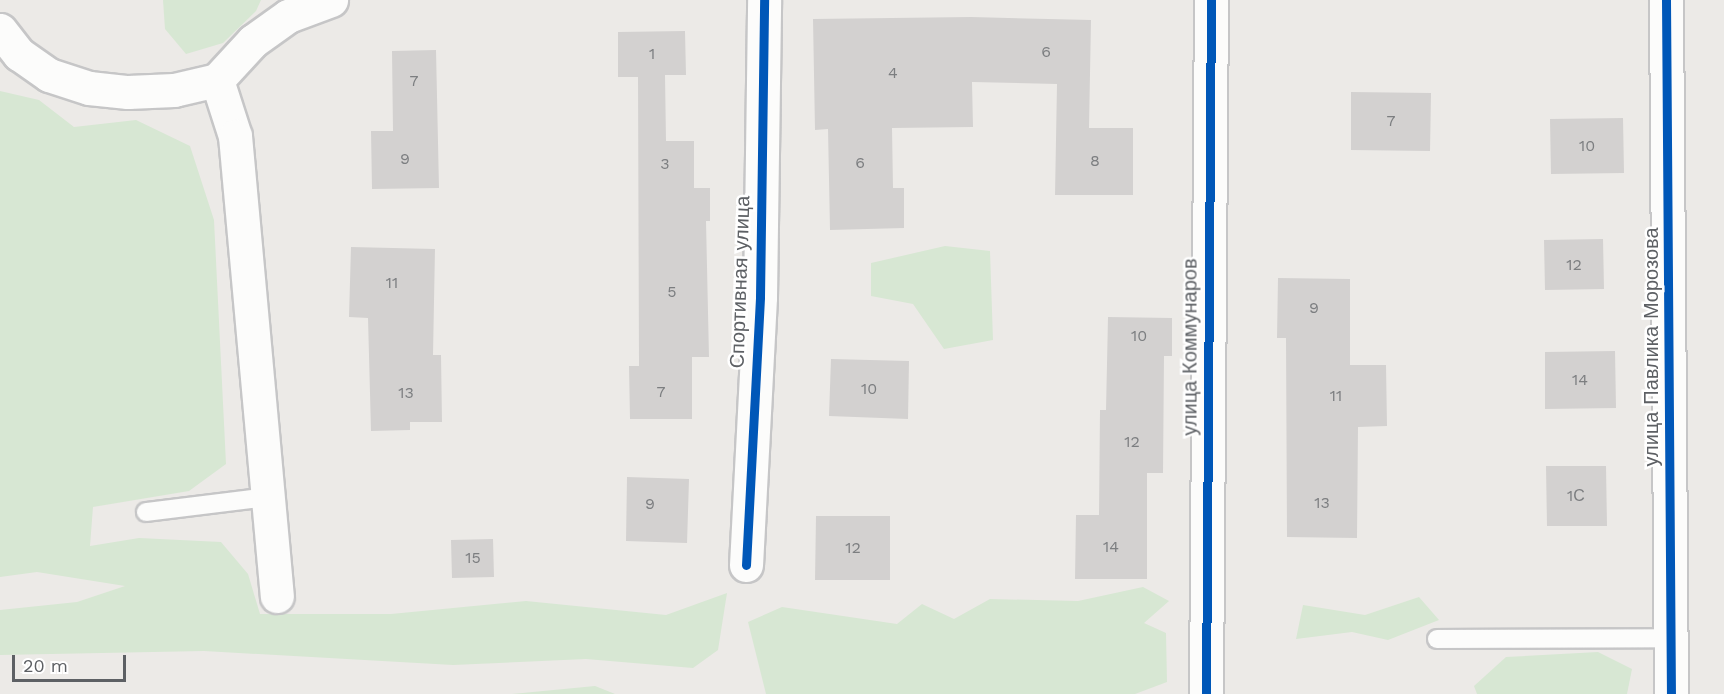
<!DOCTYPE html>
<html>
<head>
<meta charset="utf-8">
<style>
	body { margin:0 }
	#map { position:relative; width:1724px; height:694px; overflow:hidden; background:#eceae7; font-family:"Work Sans",sans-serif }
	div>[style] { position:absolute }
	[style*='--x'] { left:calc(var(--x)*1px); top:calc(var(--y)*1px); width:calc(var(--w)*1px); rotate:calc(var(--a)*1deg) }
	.green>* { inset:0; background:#d7e7d3 }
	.building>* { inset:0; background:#d3d1d0 }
	.roads { filter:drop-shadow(2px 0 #c6c6c7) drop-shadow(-2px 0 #c6c6c7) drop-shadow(0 2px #c6c6c7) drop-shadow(0 -2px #c6c6c7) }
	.service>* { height:18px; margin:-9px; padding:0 9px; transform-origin:9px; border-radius:9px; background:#fcfcfb }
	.minor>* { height:33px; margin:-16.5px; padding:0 16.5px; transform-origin:16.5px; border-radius:16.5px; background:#fcfcfb }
	.cycleway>* { height:9px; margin:-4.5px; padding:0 4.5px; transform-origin:4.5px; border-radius:4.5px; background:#0057b8 }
	span { translate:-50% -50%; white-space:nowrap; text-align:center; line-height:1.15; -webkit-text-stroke:5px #fff; paint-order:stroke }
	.number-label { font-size:16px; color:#7c7e80 }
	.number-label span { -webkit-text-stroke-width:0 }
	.street-label { font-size:20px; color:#5d6064 }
	.scale { position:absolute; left:12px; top:655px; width:114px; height:27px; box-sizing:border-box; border:3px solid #5d6064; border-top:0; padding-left:8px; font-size:18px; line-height:21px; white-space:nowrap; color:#5d6064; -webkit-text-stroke:4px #fff; paint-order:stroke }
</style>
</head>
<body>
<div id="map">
	<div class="green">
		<i style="clip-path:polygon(163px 0,261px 0,256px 11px,223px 43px,186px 54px,165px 29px)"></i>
		<i style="clip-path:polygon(0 91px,39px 100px,74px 127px,136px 120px,190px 146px,214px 220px,226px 464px,189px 491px,93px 507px,90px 546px,139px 538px,221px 542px,248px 574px,260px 614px,391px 614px,526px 601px,666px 615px,727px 593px,718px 650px,693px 668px,586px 659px,453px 665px,204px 651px,0 655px,0 610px,77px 602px,125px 586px,37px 572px,0 577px)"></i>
		<i style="clip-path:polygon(945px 246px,990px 251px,993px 340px,944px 349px,913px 304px,871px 296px,871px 263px)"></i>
		<i style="clip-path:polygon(1143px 587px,1169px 601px,1144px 623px,1166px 633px,1167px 682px,1135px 694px,766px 694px,748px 622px,782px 607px,897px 624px,922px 604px,954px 619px,990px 599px,1078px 601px)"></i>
		<i style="clip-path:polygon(1419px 597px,1439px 620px,1388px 640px,1352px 632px,1296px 639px,1303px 605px,1365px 615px)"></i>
		<i style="clip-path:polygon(1598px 652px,1632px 669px,1627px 694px,1477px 694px,1474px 686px,1506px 657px)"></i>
		<i style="clip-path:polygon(595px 686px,615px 694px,512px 694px)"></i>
	</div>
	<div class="building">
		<i style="clip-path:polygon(971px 17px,1091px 20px,1089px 128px,1133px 128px,1133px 195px,1055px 195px,1057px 84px,972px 82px,973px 127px,892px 128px,893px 188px,904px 188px,904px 228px,830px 230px,828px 129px,815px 130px,813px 19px)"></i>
		<i style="clip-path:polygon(685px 31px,686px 75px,665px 75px,666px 141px,694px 141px,694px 188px,710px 188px,710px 221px,706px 221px,709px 357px,692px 357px,692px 419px,630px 419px,629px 366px,639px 366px,638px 77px,618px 77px,618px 32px)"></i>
		<i style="clip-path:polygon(436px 50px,439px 188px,372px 189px,371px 131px,393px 131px,392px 51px)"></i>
		<i style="clip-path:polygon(1351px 92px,1431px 93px,1430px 151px,1351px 150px)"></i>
		<i style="clip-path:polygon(1623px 118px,1624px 173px,1551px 174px,1550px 119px)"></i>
		<i style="clip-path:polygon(1603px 239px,1604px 289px,1545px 290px,1544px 240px)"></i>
		<i style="clip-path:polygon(351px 247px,435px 249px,433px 355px,441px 355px,442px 422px,410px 422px,410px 430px,371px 431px,368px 318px,349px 317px)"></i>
		<i style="clip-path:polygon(1278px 278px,1350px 279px,1350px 365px,1386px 365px,1387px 426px,1358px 427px,1357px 538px,1287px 537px,1286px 338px,1277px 338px)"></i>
		<i style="clip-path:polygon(1108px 317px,1172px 318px,1172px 356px,1164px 356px,1163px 473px,1147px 473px,1147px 579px,1075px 579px,1076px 515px,1099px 515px,1100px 410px,1106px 410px)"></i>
		<i style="clip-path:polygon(1615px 351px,1616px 408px,1545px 409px,1545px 352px)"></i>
		<i style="clip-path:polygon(831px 359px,909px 361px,908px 419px,829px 416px)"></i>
		<i style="clip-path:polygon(1546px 466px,1606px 466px,1607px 526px,1547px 526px)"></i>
		<i style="clip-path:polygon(627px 477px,689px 479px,687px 543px,626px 541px)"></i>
		<i style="clip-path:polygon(816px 516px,890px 516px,890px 580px,815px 580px)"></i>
		<i style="clip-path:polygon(493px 539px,494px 577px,452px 578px,451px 540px)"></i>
	</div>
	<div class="roads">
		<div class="service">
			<i style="--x:146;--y:512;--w:123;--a:-7"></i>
			<i style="--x:1437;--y:639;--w:234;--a:-0.2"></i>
		</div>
		<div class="minor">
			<i style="--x:1666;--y:0;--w:694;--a:89.59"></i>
			<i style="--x:0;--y:30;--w:31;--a:52"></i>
			<i style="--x:19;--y:54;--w:37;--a:35"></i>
			<i style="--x:49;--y:75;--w:42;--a:18"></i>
			<i style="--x:89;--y:88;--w:39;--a:6"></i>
			<i style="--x:128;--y:92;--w:46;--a:-2.5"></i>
			<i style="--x:174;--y:90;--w:44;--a:-13.1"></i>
			<i style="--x:217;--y:80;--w:59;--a:72.2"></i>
			<i style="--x:235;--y:136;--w:462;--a:84.8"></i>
			<i style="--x:217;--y:80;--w:53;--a:-47.3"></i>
			<i style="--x:253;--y:41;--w:43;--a:-35.5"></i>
			<i style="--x:288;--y:16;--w:46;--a:-20.4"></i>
			<i style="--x:746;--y:565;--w:268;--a:-87"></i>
			<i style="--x:760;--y:297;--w:297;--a:-89.2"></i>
			<i style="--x:1206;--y:694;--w:694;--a:-89.59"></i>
		</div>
	</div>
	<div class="cycleway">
		<i style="--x:1666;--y:0;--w:694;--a:89.59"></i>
		<i style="--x:746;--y:565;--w:268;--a:-87"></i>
		<i style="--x:760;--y:297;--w:297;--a:-89.2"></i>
		<i style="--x:1206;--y:694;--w:694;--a:-89.59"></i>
	</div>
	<div class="number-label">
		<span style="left:1046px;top:52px">6</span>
		<span style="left:652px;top:54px">1</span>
		<span style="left:893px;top:73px">4</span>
		<span style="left:414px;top:81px">7</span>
		<span style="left:1391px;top:121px">7</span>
		<span style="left:1587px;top:146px">10</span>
		<span style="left:405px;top:159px">9</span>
		<span style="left:1095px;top:161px">8</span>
		<span style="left:860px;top:163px">6</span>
		<span style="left:665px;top:164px">3</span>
		<span style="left:1574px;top:265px">12</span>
		<span style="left:392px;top:283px">11</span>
		<span style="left:672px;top:292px">5</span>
		<span style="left:1314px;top:308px">9</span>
		<span style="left:1139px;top:336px">10</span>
		<span style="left:1580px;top:380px">14</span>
		<span style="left:869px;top:389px">10</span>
		<span style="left:661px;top:392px">7</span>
		<span style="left:406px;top:393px">13</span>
		<span style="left:1336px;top:396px">11</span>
		<span style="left:1132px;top:442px">12</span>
		<span style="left:1576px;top:496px">1С</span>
		<span style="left:1322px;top:503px">13</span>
		<span style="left:650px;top:504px">9</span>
		<span style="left:1111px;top:547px">14</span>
		<span style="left:853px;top:548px">12</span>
		<span style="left:473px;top:558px">15</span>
	</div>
	<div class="street-label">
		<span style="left:740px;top:282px;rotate:-88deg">Спортивная улица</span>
		<span style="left:1190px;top:347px;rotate:-90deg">улица Коммунаров</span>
		<span style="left:1651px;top:347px;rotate:-90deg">улица Павлика Морозова</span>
	</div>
	<div class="scale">20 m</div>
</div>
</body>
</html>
